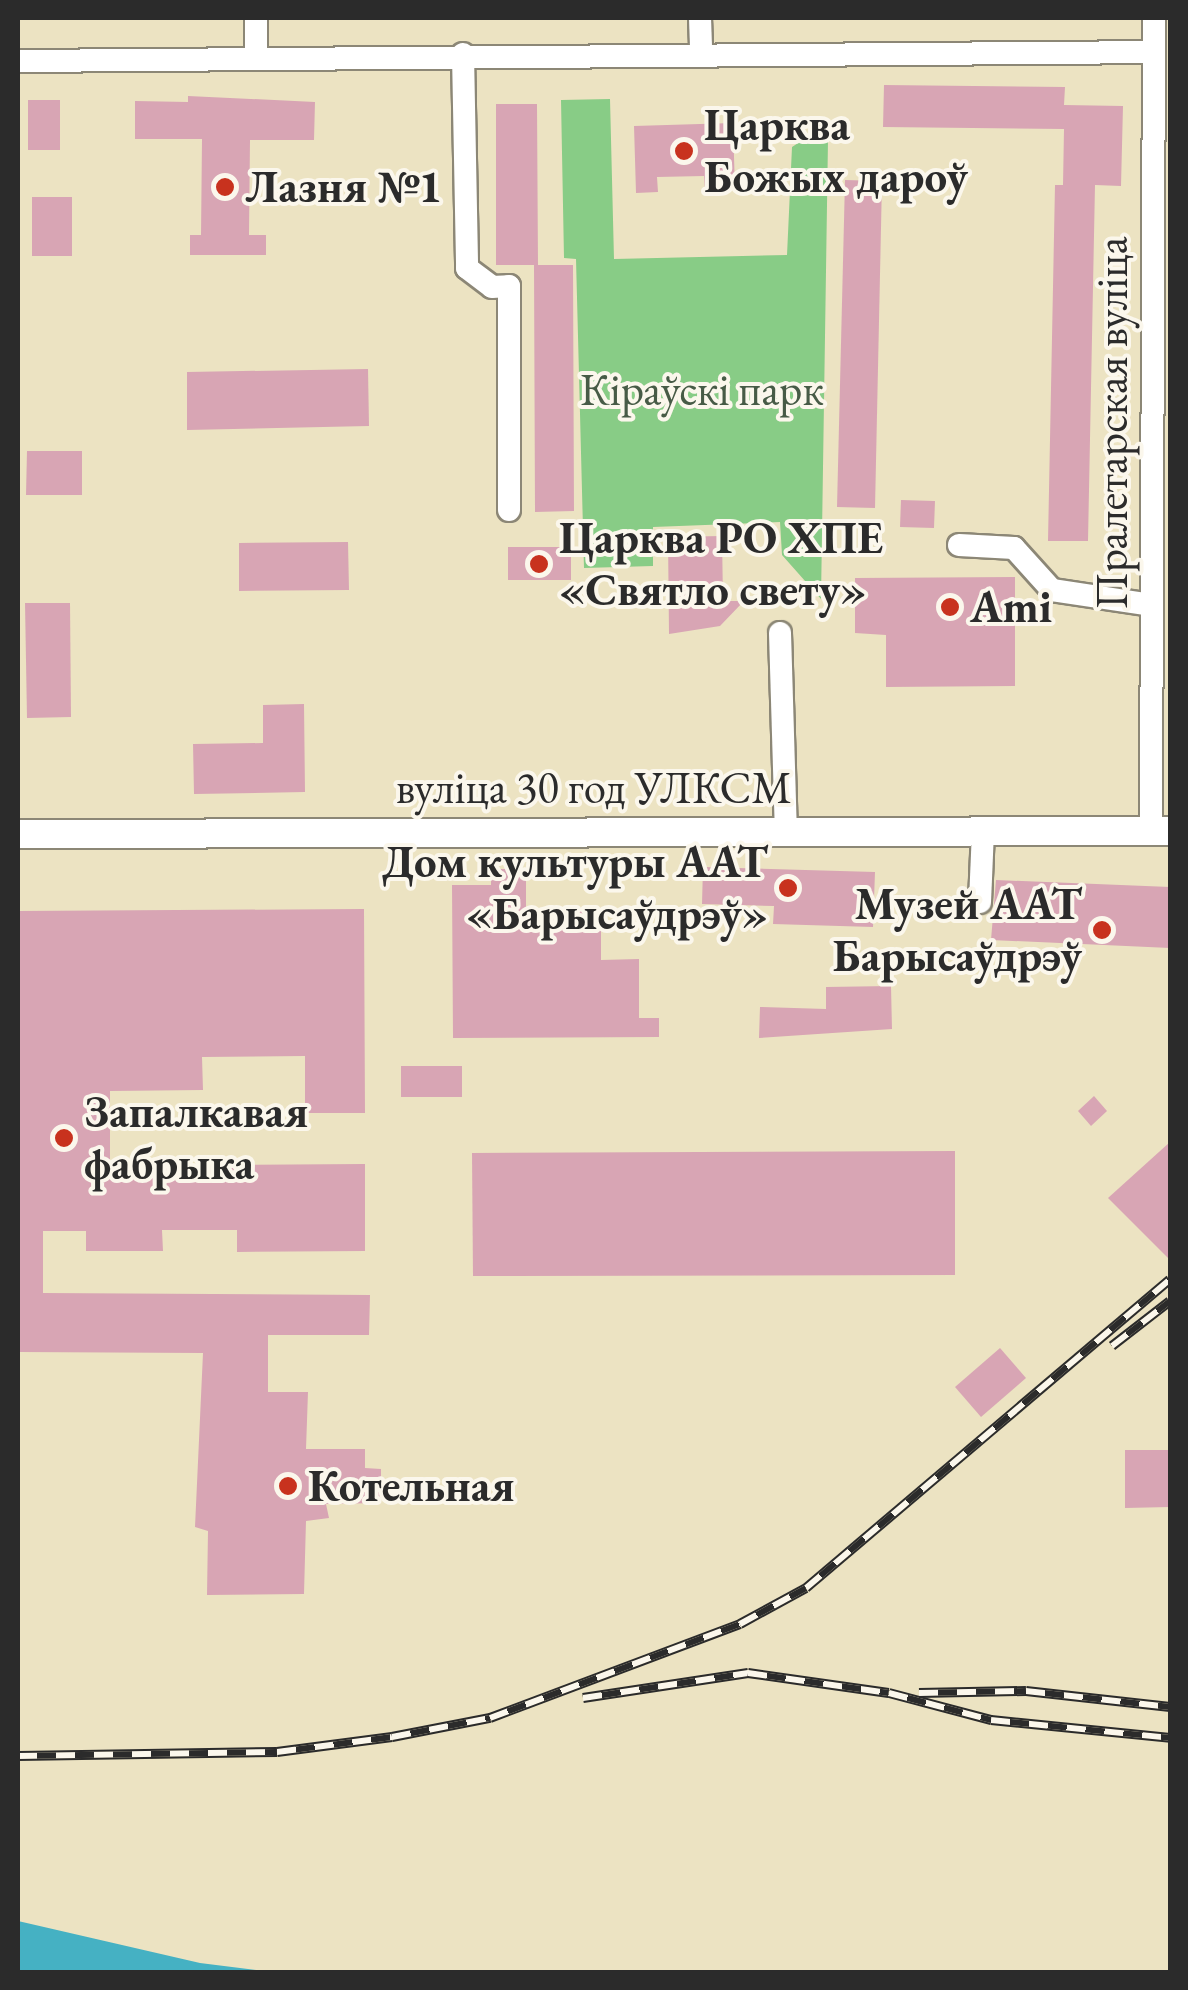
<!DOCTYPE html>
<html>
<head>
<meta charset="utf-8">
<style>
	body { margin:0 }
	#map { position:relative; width:1188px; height:1990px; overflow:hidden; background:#ece3c2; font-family:"EB Garamond",serif }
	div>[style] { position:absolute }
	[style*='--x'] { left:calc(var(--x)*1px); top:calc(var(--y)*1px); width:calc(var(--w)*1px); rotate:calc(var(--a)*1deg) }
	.green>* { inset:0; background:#88cc86 }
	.water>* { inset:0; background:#45b1c3 }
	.building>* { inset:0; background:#d8a5b4 }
	.roads { filter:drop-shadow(2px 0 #8c8776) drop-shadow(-2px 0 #8c8776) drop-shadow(0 2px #8c8776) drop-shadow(0 -2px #8c8776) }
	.minor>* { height:22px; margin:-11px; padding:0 11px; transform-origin:11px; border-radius:11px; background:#fff }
	.major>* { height:28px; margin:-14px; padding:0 14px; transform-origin:14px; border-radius:14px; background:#fff }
	.rail>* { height:10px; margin-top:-5px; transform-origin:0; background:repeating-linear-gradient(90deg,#fbf7ec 0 19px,#2b2b2b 0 38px); box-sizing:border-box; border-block:2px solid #2b2b2b }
	.dots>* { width:28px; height:28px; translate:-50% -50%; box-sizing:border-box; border:5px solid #fbf7ec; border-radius:50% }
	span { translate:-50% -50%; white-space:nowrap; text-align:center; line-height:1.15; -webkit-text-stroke:8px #fbf7ec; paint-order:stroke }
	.poi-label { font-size:45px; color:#2b2b2b; font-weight:700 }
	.left { translate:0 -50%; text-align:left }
	.right { translate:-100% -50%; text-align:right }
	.park-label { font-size:45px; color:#475b46 }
	.street-label { font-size:45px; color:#2b2b2b }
	.frame { position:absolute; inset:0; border:20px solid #2b2b2b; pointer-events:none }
</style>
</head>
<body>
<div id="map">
	<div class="green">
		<i style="clip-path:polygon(610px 99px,614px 259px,787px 255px,792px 147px,809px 136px,828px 140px,821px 599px,782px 555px,780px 522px,653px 527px,653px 566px,584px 568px,576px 259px,564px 258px,561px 100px)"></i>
	</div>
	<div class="water">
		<i style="clip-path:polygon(18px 1921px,200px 1963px,273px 1972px,18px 1972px)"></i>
	</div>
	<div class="building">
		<i style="clip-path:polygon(884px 85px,1065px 87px,1064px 105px,1123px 106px,1121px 186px,1095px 185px,1088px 541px,1048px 541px,1055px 185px,1063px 185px,1064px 129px,883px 127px)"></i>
		<i style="clip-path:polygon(188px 96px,315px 102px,314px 140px,250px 140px,249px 235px,266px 235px,266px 255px,190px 255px,190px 235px,201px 235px,202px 139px,135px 139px,135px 101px,188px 102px)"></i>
		<i style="clip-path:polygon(28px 100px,60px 100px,60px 150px,28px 150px)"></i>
		<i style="clip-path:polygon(496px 104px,537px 104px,538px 265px,573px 265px,574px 511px,535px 512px,534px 265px,496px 265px)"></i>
		<i style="clip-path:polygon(733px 123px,735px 190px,705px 191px,704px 176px,657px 177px,658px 192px,636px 193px,634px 126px)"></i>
		<i style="clip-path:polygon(845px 180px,882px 181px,875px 508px,837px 507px)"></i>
		<i style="clip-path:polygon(32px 197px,72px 197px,72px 256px,32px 256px)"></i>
		<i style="clip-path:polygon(368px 369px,369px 426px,187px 430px,187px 372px)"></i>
		<i style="clip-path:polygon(27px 451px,82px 451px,82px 495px,26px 495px)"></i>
		<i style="clip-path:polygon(901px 500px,935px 501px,934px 528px,900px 527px)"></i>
		<i style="clip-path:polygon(722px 536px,723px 601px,744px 601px,720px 626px,669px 634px,668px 537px)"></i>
		<i style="clip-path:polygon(348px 542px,349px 590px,239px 591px,239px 543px)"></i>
		<i style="clip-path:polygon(508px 547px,571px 547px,571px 580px,508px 580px)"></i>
		<i style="clip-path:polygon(1015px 577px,1015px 686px,886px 687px,886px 635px,855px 633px,855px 578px)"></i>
		<i style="clip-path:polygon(25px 603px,70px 603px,71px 717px,27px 718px)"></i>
		<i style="clip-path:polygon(304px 704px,305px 792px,194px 794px,193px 744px,263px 743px,263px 705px)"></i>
		<i style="clip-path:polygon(703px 867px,875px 872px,873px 927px,773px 924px,774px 906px,702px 904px)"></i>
		<i style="clip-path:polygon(491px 869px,526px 869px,526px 909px,601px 908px,601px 960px,639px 959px,639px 1018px,659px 1018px,659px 1037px,453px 1038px,452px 885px,491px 885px)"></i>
		<i style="clip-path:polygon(996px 880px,1170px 887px,1170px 948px,991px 940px)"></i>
		<i style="clip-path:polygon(364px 909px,365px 1113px,305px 1113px,305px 1056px,202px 1057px,203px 1090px,110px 1091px,110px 1166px,365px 1164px,365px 1251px,237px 1252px,237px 1230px,162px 1230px,163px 1251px,86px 1251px,86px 1231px,43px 1231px,43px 1293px,370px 1295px,369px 1335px,268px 1335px,268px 1392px,308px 1392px,306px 1449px,365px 1449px,365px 1468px,381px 1469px,381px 1503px,326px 1504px,329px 1518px,306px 1521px,304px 1594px,207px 1595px,208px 1531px,195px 1527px,203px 1353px,18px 1352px,18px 911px)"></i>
		<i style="clip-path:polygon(891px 986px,892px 1029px,759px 1038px,760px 1007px,826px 1009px,826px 987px)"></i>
		<i style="clip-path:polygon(401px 1066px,462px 1066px,462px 1097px,401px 1097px)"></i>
		<i style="clip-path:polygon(1094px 1096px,1107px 1111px,1091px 1126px,1078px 1111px)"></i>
		<i style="clip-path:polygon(1170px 1142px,1170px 1260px,1108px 1198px)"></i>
		<i style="clip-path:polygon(955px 1151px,955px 1275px,473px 1276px,472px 1153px)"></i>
		<i style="clip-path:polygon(1000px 1348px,1026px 1378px,981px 1417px,955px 1387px)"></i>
		<i style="clip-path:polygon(1125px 1450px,1170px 1450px,1170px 1507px,1125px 1508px)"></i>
	</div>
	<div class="roads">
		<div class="minor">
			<i style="--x:256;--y:18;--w:38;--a:90"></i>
			<i style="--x:700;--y:18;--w:34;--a:88"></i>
			<i style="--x:463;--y:54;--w:214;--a:88.9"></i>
			<i style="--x:467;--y:268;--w:31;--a:37"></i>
			<i style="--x:492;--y:287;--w:17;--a:-3"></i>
			<i style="--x:509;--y:286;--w:224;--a:90"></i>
			<i style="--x:18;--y:61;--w:1136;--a:-0.45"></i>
			<i style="--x:959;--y:545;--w:55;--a:3.1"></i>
			<i style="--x:1014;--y:548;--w:57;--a:47.9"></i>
			<i style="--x:1052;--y:590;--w:100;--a:8.6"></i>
			<i style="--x:780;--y:633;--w:197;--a:88.3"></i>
			<i style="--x:1151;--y:828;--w:810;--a:-89.79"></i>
			<i style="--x:980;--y:902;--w:73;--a:-87.6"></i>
		</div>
		<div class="major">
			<i style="--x:18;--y:834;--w:1152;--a:-0.15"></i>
		</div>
	</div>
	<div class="rail">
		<i style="--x:1112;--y:1346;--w:73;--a:-37.8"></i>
		<i style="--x:919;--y:1693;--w:107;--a:-1.1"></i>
		<i style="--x:1026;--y:1691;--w:145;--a:6.3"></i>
		<i style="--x:583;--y:1698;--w:167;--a:-8.6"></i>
		<i style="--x:748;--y:1673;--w:142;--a:8.1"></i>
		<i style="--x:889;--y:1693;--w:106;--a:14.8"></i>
		<i style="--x:991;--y:1720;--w:180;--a:5.7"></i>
		<i style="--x:18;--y:1756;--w:259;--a:-0.9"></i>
		<i style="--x:277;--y:1752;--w:116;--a:-7.4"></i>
		<i style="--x:392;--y:1737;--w:100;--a:-11"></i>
		<i style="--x:490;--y:1718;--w:267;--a:-20.6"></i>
		<i style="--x:740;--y:1624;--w:75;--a:-28.6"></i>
		<i style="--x:806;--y:1588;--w:477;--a:-40.3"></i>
	</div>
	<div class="dots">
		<i style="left:684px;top:151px;background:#c8321e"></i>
		<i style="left:225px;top:187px;background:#c8321e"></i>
		<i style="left:539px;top:564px;background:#c8321e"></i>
		<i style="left:950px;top:607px;background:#c8321e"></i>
		<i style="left:788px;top:888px;background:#c8321e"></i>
		<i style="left:1102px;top:930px;background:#c8321e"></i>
		<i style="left:64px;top:1138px;background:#c8321e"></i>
		<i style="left:288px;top:1486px;background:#c8321e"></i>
	</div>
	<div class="poi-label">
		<span class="left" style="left:704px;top:151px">Царква<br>Божых дароў</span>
		<span class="left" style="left:245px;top:187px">Лазня №1</span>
		<span class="left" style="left:559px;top:564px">Царква РО ХПЕ<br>«Святло свету»</span>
		<span class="left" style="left:970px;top:607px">Ami</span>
		<span class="right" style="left:768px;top:888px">Дом культуры ААТ<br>«Барысаўдрэў»</span>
		<span class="right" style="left:1082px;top:930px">Музей ААТ<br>Барысаўдрэў</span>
		<span class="left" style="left:84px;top:1138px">Запалкавая<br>фабрыка</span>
		<span class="left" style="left:308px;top:1486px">Котельная</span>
	</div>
	<div class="park-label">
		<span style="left:702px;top:390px">Кіраўскі парк</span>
	</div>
	<div class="street-label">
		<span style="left:1112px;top:423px;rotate:-90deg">Пралетарская вуліца</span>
		<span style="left:594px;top:788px">вуліца 30 год УЛКСМ</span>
	</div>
	<div class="frame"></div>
</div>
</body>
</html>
